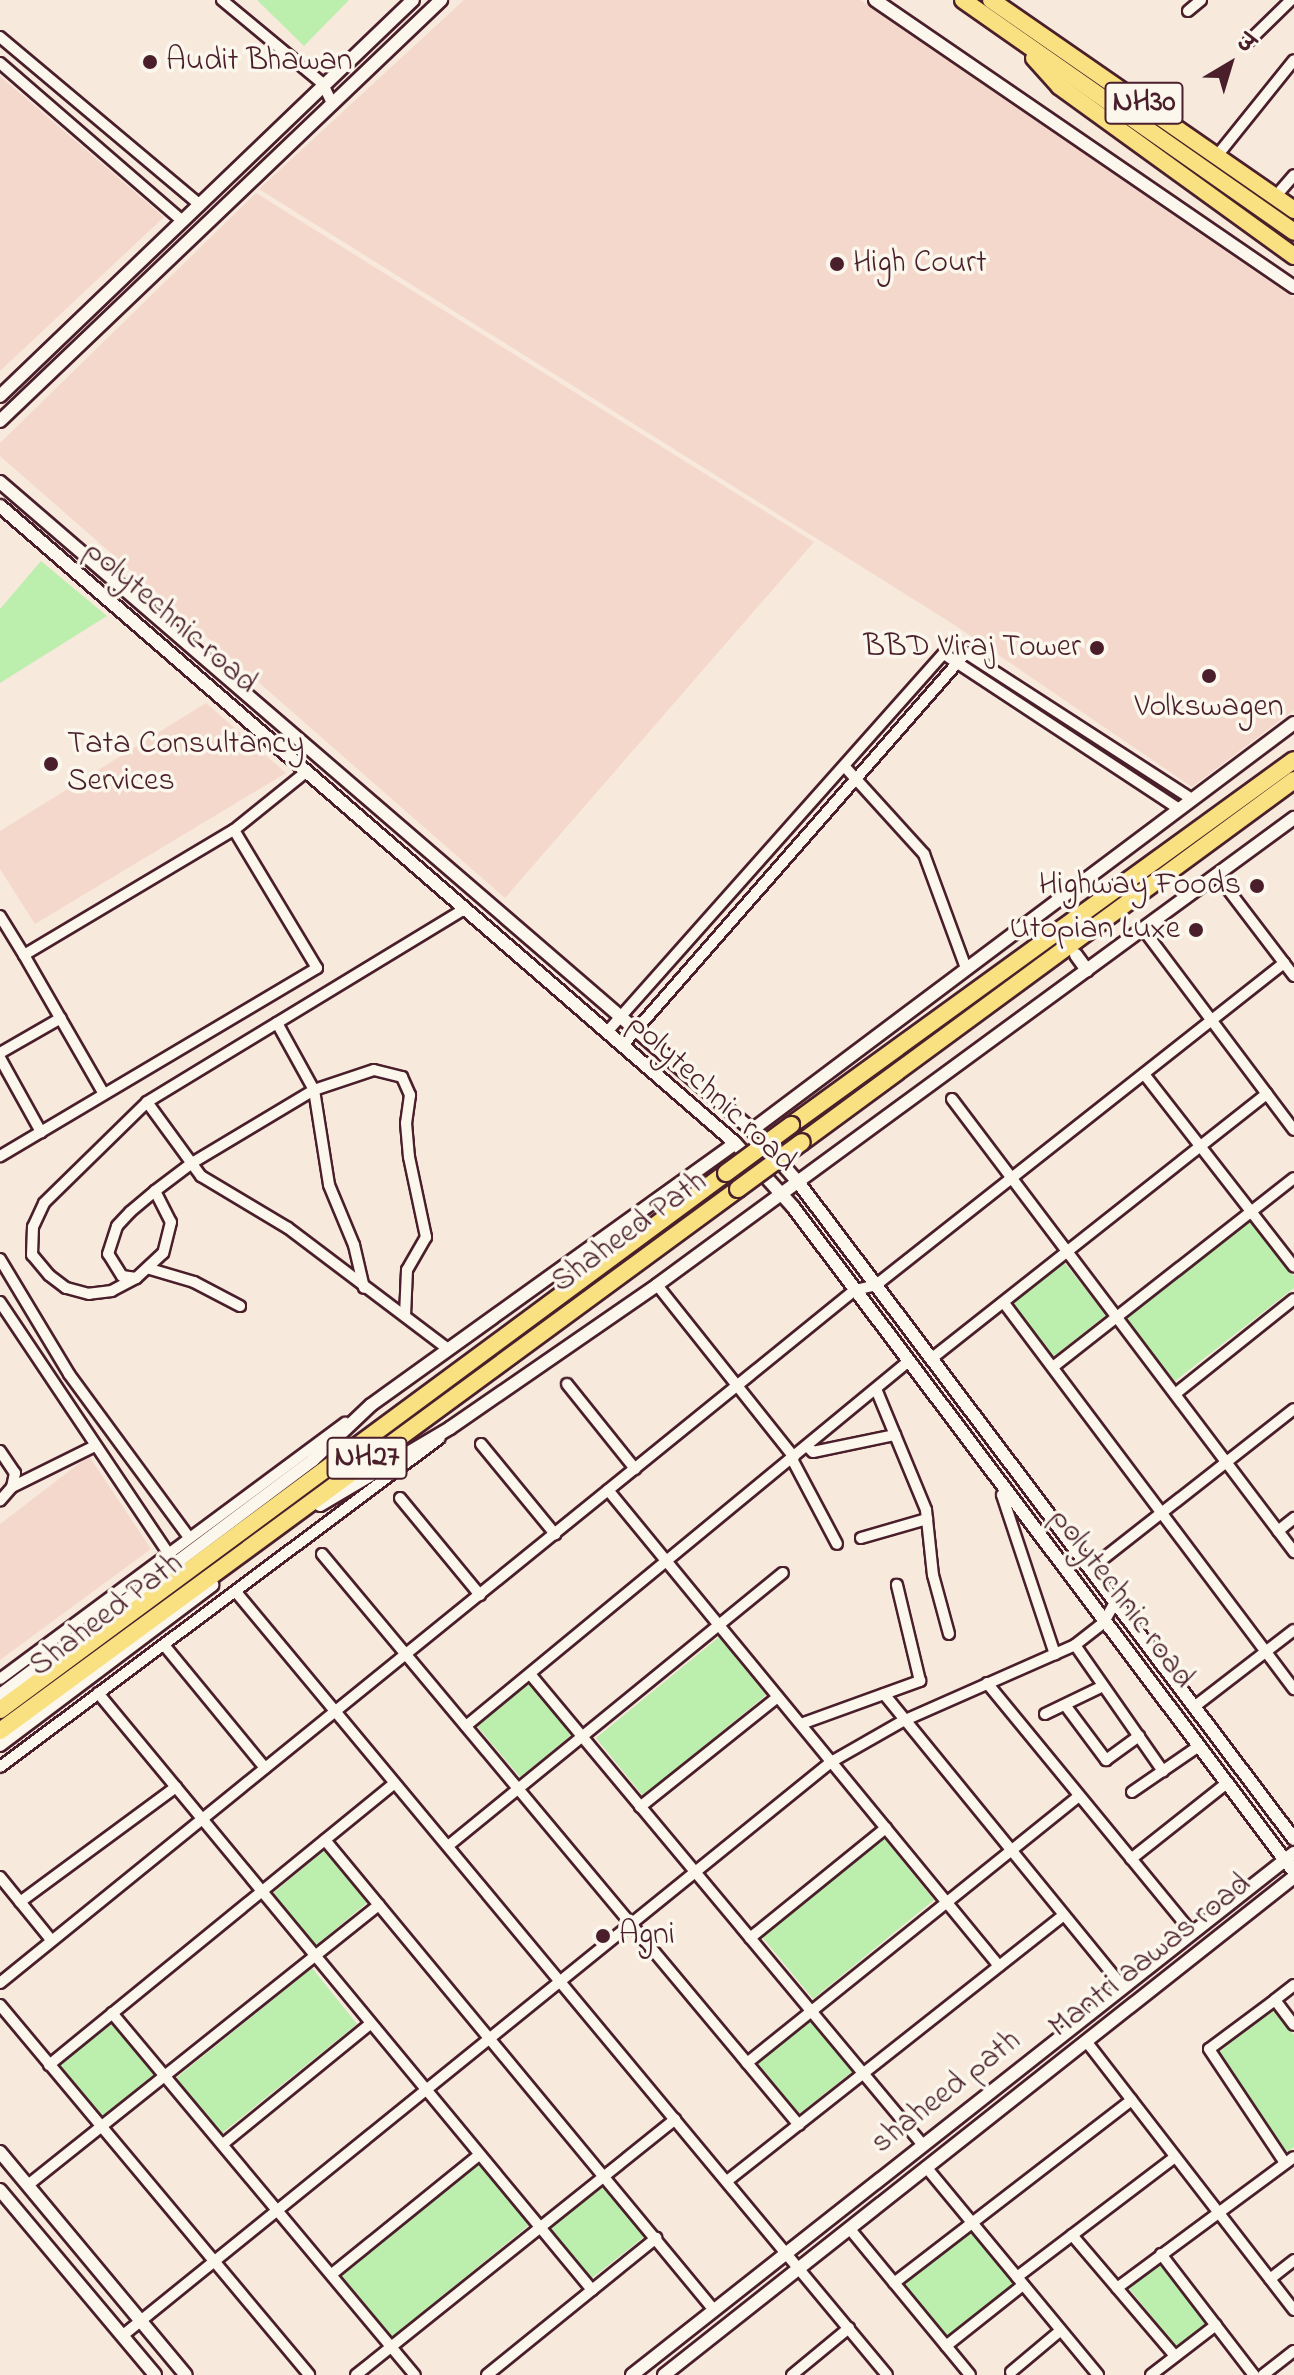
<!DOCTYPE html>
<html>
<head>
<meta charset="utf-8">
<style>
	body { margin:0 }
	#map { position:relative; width:1294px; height:2375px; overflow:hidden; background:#f8e9dd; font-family:"Indie Flower","Playpen Sans Deva",sans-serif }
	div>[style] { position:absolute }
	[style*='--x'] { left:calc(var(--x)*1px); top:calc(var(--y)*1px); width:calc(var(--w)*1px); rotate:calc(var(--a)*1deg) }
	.built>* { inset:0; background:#f4d8cc }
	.green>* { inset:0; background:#bceead }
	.tertiary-tunnel>* { height:12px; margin-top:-6px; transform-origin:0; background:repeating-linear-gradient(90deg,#d5c1b9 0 12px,transparent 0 18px) }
	.roads { filter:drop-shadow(2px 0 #4a1f2b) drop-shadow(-2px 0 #4a1f2b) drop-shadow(0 2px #4a1f2b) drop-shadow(0 -2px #4a1f2b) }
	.minor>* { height:10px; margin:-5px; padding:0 5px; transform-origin:5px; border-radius:5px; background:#fbf7ec }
	.tertiary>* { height:12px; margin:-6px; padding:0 6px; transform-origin:6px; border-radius:6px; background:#fbf7ec }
	.trunk>* { height:16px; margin:-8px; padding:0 8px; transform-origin:8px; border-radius:8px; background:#f9e181 }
	.bridges { filter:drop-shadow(2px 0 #4a1f2b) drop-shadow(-2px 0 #4a1f2b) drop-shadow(0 2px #4a1f2b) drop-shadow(0 -2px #4a1f2b) }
	.trunk-bridge>* { height:16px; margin:-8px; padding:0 8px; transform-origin:8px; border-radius:8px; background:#f9e181 }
	.dots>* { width:22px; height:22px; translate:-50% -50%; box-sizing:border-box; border:4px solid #fbf7ec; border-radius:50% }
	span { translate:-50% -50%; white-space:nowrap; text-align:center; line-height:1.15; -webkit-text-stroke:7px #fbf7ec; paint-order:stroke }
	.shield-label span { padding:2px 6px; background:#fbf7ec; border:2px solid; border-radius:6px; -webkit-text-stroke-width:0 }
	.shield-label { font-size:30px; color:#4a1f2b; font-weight:700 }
	.poi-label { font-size:32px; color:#4a1f2b }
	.left { translate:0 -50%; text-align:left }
	.right { translate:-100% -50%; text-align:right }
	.street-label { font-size:32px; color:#4a1f2b }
	.north { position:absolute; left:1190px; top:24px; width:80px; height:80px; -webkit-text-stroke:6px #fbf7ec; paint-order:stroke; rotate:38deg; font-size:22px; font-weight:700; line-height:32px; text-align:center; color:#4a1f2b }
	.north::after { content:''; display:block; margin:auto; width:28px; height:36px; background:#4a1f2b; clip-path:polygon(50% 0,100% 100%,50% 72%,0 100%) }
</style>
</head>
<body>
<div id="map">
	<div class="built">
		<i style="clip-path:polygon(464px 0,860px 0,1294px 298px,1294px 710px,1192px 787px,953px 624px,259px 189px)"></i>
		<i style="clip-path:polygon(0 76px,164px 217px,0 371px)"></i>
		<i style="clip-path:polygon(256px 193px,814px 542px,505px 898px,0 456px,0 443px)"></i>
		<i style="clip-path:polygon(206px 703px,286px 773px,35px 924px,0 869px,0 831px)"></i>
		<i style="clip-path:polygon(89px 1456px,151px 1549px,0 1660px,0 1524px)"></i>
	</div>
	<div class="green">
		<i style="clip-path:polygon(257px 0,349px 0,304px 46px)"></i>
		<i style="clip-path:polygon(41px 561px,107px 616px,0 683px,0 609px)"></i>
		<i style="clip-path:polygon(1251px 1221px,1294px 1276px,1294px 1288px,1175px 1381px,1126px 1319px)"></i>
		<i style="clip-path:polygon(1064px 1262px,1106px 1315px,1053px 1357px,1011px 1303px)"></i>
		<i style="clip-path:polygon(719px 1637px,766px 1695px,643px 1796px,596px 1738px)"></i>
		<i style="clip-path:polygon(530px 1682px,573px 1734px,520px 1777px,477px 1726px)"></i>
		<i style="clip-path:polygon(884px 1838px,934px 1900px,813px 1999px,762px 1937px)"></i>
		<i style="clip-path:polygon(325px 1850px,368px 1902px,315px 1946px,272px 1894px)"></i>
		<i style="clip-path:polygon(312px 1968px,357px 2024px,221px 2134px,176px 2078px)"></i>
		<i style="clip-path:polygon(1274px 2009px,1294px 2035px,1294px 2147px,1287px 2152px,1219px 2052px)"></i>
		<i style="clip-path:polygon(811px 2019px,853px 2071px,799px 2114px,757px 2063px)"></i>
		<i style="clip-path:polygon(113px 2023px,154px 2074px,100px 2118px,58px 2066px)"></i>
		<i style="clip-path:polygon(479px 2164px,529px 2225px,392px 2337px,342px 2276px)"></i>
		<i style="clip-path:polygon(604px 2184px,645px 2236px,591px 2279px,549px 2228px)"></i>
		<i style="clip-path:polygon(972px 2231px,1015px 2285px,946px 2339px,903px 2285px)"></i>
		<i style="clip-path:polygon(1158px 2263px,1207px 2323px,1176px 2347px,1128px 2287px)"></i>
	</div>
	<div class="tertiary-tunnel">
		<i style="--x:1052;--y:922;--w:37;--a:54"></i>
	</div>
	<div class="roads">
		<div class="minor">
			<i style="--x:222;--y:0;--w:131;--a:39.7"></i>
			<i style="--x:323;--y:84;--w:19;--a:65"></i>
			<i style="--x:1188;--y:11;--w:17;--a:-40"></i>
			<i style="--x:0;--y:37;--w:258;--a:40"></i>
			<i style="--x:1249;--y:41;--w:59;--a:-44.3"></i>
			<i style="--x:0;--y:63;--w:240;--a:40.9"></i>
			<i style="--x:1216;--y:157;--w:124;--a:-51.2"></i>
			<i style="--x:1275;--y:197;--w:29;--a:-49"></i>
			<i style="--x:944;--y:654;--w:282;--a:33.4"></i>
			<i style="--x:846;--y:768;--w:116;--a:47.8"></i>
			<i style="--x:924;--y:854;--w:121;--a:69.8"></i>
			<i style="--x:234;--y:830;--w:94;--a:-38.9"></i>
			<i style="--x:1217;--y:875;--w:127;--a:52.7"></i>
			<i style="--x:0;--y:916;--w:46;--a:58.4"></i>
			<i style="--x:24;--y:955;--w:244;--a:-30.8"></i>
			<i style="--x:234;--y:830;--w:161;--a:59"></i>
			<i style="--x:317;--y:968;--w:369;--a:149.3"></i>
			<i style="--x:1143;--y:929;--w:251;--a:53.1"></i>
			<i style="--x:24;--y:955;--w:160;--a:60.1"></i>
			<i style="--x:277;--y:1023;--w:77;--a:61.1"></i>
			<i style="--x:314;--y:1090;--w:96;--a:81"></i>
			<i style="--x:329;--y:1185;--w:65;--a:67.4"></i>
			<i style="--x:354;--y:1245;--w:44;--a:76.9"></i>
			<i style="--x:607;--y:1032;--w:519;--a:-48.36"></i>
			<i style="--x:952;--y:644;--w:286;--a:32.9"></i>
			<i style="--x:622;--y:1046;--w:522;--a:-48.8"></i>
			<i style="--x:0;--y:1053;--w:70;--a:-29.8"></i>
			<i style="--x:0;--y:1058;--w:85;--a:61"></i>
			<i style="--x:1144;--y:1074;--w:244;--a:52.1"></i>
			<i style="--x:952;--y:1099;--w:568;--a:52.95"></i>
			<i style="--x:147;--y:1102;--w:92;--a:53.9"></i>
			<i style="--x:201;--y:1176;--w:101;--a:30.9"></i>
			<i style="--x:288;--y:1228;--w:201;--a:37.1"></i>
			<i style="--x:155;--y:1191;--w:35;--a:63"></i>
			<i style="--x:171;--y:1222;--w:32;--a:104"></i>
			<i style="--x:163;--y:1253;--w:37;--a:137"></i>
			<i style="--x:136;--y:1278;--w:14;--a:-172"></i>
			<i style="--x:122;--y:1276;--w:26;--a:-122"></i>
			<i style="--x:108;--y:1254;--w:29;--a:-72"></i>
			<i style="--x:117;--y:1226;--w:19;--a:-47"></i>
			<i style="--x:130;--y:1212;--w:33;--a:-40"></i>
			<i style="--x:155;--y:1191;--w:46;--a:-37.1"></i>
			<i style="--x:192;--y:1163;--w:142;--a:-30.9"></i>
			<i style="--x:314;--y:1090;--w:63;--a:-18.4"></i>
			<i style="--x:374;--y:1070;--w:29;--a:14"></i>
			<i style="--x:402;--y:1077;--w:20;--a:66"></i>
			<i style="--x:410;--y:1095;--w:28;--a:98"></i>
			<i style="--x:406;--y:1123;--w:34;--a:85"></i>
			<i style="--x:409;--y:1157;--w:82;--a:78"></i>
			<i style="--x:426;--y:1237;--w:38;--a:120"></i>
			<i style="--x:407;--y:1270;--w:45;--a:92.5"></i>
			<i style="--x:0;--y:1259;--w:134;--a:59"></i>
			<i style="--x:69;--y:1374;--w:201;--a:53.7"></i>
			<i style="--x:150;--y:1269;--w:46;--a:16.5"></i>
			<i style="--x:194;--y:1282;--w:52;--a:27.6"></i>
			<i style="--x:136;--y:1278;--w:27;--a:152"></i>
			<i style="--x:112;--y:1291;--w:23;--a:173"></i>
			<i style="--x:89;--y:1294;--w:24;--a:-165"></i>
			<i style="--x:66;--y:1288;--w:21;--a:-143"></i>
			<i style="--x:49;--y:1275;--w:26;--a:-130"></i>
			<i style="--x:32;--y:1255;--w:28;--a:-88"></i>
			<i style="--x:33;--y:1227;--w:26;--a:-65"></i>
			<i style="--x:44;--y:1203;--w:144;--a:-44.4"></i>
			<i style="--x:147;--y:1102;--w:372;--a:-31.3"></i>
			<i style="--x:657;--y:1285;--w:220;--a:51.5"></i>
			<i style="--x:0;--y:1302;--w:300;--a:56.2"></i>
			<i style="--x:1004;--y:1303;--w:483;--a:53.1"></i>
			<i style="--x:931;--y:1359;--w:428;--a:-38.3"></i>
			<i style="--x:1053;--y:1367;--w:306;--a:-38.1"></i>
			<i style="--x:567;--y:1384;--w:109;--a:51.3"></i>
			<i style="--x:876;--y:1389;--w:131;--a:67.5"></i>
			<i style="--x:926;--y:1510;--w:65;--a:83.9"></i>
			<i style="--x:933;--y:1575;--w:61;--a:74.8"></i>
			<i style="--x:1175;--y:1394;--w:152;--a:-38.6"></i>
			<i style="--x:481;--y:1444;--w:117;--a:50.6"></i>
			<i style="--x:807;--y:1446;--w:8;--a:45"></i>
			<i style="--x:813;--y:1452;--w:84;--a:-11.7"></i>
			<i style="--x:0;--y:1451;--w:27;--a:56"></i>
			<i style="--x:15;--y:1473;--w:14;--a:102"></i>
			<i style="--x:12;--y:1487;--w:18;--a:131"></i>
			<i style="--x:792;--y:1459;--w:96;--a:62.1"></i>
			<i style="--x:12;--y:1487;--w:93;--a:-26.3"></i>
			<i style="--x:608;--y:1490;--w:616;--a:50.6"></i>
			<i style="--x:1008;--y:1491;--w:7;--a:146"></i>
			<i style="--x:1002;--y:1495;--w:168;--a:71.6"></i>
			<i style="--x:400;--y:1498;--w:126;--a:50.5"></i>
			<i style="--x:1278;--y:1531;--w:21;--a:-39"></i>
			<i style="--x:861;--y:1538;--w:69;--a:-16.1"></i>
			<i style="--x:322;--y:1554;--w:744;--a:50.13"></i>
			<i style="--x:1090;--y:1569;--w:259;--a:-38.1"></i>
			<i style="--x:236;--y:1592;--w:1018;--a:50.26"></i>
			<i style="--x:164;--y:1645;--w:159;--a:50.6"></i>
			<i style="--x:1075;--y:1645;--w:154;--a:55.1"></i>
			<i style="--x:530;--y:1674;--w:613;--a:50.16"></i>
			<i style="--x:0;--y:1679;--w:430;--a:-36.6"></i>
			<i style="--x:987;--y:1683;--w:323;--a:50.6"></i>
			<i style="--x:98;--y:1693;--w:775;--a:50.39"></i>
			<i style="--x:884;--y:1694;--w:378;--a:50.8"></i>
			<i style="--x:1065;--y:1705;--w:69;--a:53.3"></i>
			<i style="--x:1106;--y:1760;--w:41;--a:-36"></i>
			<i style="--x:1194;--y:1707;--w:126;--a:-37.6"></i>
			<i style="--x:1045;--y:1714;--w:64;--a:-25.8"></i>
			<i style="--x:801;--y:1724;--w:127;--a:-19.9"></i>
			<i style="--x:920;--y:1681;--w:99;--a:-103.5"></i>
			<i style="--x:466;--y:1726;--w:574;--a:-39.49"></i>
			<i style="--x:0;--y:1767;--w:549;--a:-36.79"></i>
			<i style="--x:1132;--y:1792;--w:81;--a:-34.5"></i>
			<i style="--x:640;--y:1807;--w:176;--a:-38.6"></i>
			<i style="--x:325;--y:1840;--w:610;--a:50.39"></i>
			<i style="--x:448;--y:1846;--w:432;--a:-39.2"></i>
			<i style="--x:1131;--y:1859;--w:122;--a:-38.4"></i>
			<i style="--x:0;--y:1877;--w:82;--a:50.9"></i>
			<i style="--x:20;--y:1902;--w:194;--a:-36.4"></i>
			<i style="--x:750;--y:1938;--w:175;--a:-39"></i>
			<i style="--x:0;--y:1983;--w:1101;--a:-39.03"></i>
			<i style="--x:855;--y:1290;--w:22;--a:-13"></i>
			<i style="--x:876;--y:1285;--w:520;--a:-38.28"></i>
			<i style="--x:1294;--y:1985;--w:24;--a:142"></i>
			<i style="--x:1275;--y:2000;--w:31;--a:53"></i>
			<i style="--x:1275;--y:2000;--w:82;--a:143.4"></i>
			<i style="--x:1209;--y:2049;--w:137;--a:56.3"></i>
			<i style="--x:0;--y:2005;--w:482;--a:50.1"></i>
			<i style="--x:112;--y:2013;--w:472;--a:50.1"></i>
			<i style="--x:1086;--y:2041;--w:340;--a:52.3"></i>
			<i style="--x:747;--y:2063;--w:426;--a:-38.8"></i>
			<i style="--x:49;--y:2065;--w:446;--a:-39.2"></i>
			<i style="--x:223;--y:2144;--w:190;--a:-39.2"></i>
			<i style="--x:926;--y:2167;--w:270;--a:50.4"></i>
			<i style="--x:727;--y:2181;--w:427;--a:-38.3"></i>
			<i style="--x:28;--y:2185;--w:449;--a:-38.6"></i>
			<i style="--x:849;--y:2228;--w:190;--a:50.5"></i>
			<i style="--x:1072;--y:2235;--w:159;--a:49.6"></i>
			<i style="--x:1161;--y:2254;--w:153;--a:52.5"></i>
			<i style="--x:332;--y:2274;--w:189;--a:-39"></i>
			<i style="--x:1017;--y:2277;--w:198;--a:-37.2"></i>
			<i style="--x:1270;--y:2279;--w:31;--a:-38"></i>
			<i style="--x:894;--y:2283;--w:300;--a:-37.6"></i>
			<i style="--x:1117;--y:2288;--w:220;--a:-36.5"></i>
			<i style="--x:122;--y:2336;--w:912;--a:-38.99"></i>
			<i style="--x:831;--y:1762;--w:83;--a:-29.7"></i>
			<i style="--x:903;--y:1721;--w:188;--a:-23.8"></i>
			<i style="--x:1075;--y:1645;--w:37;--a:-38"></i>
			<i style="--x:1104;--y:1622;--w:23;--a:-61"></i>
			<i style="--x:946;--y:2346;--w:98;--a:-38.4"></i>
			<i style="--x:1011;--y:2372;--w:65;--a:-40"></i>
			<i style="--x:356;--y:2375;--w:409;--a:-38.7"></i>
			<i style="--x:487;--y:2375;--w:218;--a:-39"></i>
			<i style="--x:792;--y:2375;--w:74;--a:-39.5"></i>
			<i style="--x:1151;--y:2375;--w:82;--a:-37.6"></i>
			<i style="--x:1263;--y:2375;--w:39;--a:-38"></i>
		</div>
		<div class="tertiary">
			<i style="--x:875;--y:0;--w:508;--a:34.41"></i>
			<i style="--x:0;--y:396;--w:572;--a:-43.8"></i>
			<i style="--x:0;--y:421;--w:610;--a:-43.67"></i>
			<i style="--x:0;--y:482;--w:993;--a:40.75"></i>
			<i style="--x:752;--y:1130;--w:69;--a:48.5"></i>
			<i style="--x:798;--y:1182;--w:823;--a:52.95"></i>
			<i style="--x:0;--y:506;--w:973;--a:40.91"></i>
			<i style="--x:735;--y:1143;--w:86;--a:47.8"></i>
			<i style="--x:793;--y:1207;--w:833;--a:53.01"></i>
			<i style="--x:1076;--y:955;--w:19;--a:54"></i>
			<i style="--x:752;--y:1130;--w:678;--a:-36.9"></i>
			<i style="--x:320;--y:1505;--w:151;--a:-30.6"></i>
			<i style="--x:450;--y:1428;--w:252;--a:-34.6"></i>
			<i style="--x:657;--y:1285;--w:790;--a:-36.25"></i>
			<i style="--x:0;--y:1695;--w:391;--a:-36.9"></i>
			<i style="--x:313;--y:1460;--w:80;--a:-43.5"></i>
			<i style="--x:371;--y:1405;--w:448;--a:-35.7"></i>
			<i style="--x:0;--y:1745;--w:266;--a:-37"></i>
			<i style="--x:0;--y:2152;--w:290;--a:50.2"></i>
			<i style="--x:0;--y:2190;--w:241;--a:50"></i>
			<i style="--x:632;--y:2375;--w:843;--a:-38.26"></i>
			<i style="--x:664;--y:2375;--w:803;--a:-38.33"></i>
		</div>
		<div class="trunk">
			<i style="--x:963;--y:0;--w:404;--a:35"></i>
			<i style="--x:991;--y:0;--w:369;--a:34.7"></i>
			<i style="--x:1034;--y:58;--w:38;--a:48"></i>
			<i style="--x:1059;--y:86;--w:290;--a:35.9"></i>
			<i style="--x:791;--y:1125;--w:621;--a:-35.97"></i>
			<i style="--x:802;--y:1142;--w:611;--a:-36.34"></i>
			<i style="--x:0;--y:1710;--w:903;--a:-36.49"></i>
			<i style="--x:0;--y:1731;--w:916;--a:-36.29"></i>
		</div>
	</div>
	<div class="bridges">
		<div class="trunk-bridge">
			<i style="--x:726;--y:1173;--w:81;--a:-36.4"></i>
			<i style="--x:738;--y:1189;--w:79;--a:-36.3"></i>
		</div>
	</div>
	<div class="dots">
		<i style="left:150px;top:62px;background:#4a1f2b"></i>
		<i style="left:837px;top:264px;background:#4a1f2b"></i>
		<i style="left:1097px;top:648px;background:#4a1f2b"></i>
		<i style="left:1209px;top:676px;background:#4a1f2b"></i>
		<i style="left:51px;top:764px;background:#4a1f2b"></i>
		<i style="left:1257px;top:886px;background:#4a1f2b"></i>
		<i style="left:1196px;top:930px;background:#4a1f2b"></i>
		<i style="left:603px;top:1936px;background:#4a1f2b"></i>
	</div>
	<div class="shield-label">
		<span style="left:1144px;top:103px">NH30</span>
		<span style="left:367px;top:1458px">NH27</span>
	</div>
	<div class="poi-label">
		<span class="left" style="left:166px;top:62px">Audit Bhawan</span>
		<span class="left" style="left:853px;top:264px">High Court</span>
		<span class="right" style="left:1081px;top:648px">BBD Viraj Tower</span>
		<span style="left:1209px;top:708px">Volkswagen</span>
		<span class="left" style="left:67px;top:764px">Tata Consultancy<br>Services</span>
		<span class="right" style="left:1241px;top:886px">Highway Foods</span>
		<span class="right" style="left:1180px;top:930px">Utopian Luxe</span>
		<span class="left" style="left:619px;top:1936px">Agni</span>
	</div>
	<div class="street-label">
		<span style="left:170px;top:618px;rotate:41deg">polytechnic road</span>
		<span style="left:711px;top:1094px;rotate:43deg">polytechnic road</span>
		<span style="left:630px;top:1233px;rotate:-36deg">Shaheed Path</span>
		<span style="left:1121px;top:1599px;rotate:53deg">polytechnic road</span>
		<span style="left:107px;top:1616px;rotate:-37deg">Shaheed Path</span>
		<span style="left:1151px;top:1957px;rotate:-38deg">Mantri aawas road</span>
		<span style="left:947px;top:2093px;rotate:-38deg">shaheed path</span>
	</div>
	<div class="north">उ</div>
</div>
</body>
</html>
